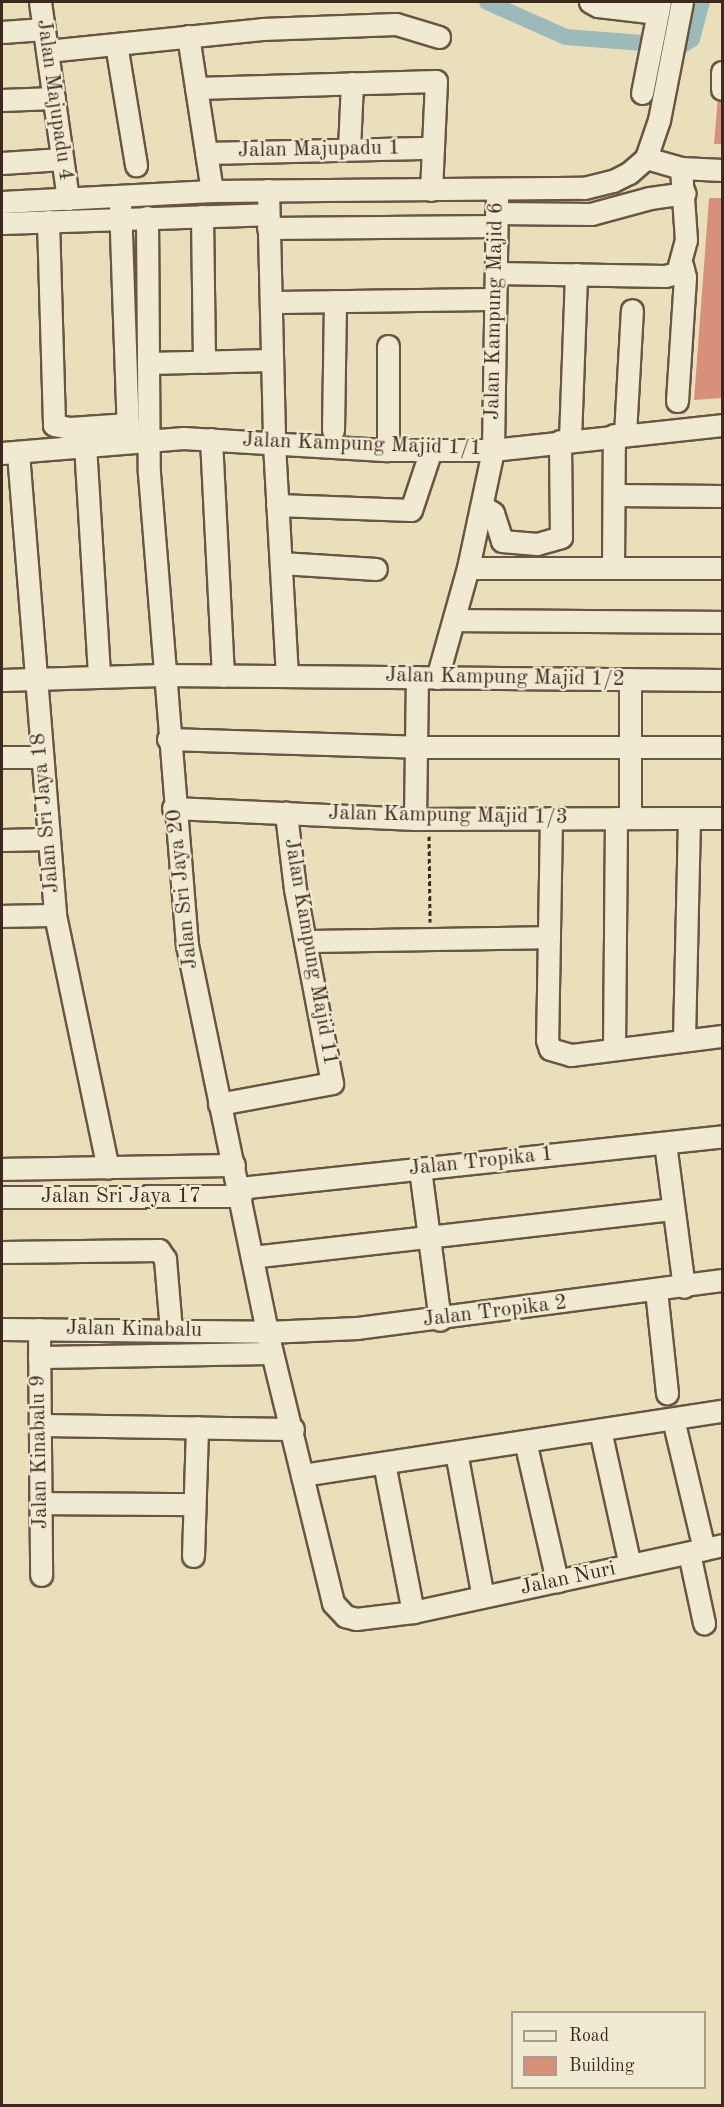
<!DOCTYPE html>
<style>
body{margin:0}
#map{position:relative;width:724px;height:2107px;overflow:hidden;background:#eadfbb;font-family:"Old Standard TT",serif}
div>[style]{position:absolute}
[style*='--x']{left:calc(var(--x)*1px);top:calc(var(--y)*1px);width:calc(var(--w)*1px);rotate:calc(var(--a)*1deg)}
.canal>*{height:16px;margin:-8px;padding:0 8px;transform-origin:8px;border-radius:8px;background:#9dbabb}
.building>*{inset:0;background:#d8907b}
.path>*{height:3px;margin-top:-1.5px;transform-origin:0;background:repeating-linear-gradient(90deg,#3c291b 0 4.5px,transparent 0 7.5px)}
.roads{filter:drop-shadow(2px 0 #685643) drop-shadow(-2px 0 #685643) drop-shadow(0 2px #685643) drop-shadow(0 -2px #685643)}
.minor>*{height:21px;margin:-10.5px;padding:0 10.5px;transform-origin:10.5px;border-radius:10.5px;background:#f1ead3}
span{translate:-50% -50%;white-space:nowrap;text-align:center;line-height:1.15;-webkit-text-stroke:4.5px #f1ead3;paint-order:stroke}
.street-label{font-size:21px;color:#3c291b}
.frame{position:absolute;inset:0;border:3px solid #3c291b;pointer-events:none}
.legend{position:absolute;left:511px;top:2011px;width:195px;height:78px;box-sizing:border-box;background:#f1ead3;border:2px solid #a99d89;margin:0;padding:8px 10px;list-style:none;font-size:18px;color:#3c291b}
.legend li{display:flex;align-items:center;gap:12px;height:30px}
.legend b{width:30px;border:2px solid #a99d89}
</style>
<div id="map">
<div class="canal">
<div style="--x:487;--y:2;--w:86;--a:23.9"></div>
<div style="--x:566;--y:37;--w:115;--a:4.5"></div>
<div style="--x:681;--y:46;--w:13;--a:-32"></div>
<div style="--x:692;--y:39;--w:38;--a:-75"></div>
</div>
<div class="building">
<div style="clip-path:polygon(718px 97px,722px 97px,722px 144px,714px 144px)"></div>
<div style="clip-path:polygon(709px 198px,722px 198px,722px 398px,694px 400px)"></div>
</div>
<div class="path">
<div style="--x:429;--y:836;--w:86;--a:89.3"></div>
</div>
<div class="roads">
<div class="minor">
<div style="--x:40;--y:2;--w:199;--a:81.9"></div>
<div style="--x:590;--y:2;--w:9;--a:27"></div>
<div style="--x:598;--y:6;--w:60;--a:6.7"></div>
<div style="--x:2;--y:32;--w:42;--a:-4.1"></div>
<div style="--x:188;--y:36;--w:157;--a:81.2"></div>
<div style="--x:116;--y:44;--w:123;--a:80.6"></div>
<div style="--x:47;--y:51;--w:216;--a:-5.8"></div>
<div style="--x:262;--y:29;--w:134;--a:-2.1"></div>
<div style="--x:396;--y:24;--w:45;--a:16.8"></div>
<div style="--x:722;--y:72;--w:17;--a:90"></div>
<div style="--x:196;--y:88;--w:240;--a:-1.7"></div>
<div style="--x:436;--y:81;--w:109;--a:92.6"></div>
<div style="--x:642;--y:93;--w:93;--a:-78.8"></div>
<div style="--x:2;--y:100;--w:52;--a:-2.2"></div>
<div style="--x:349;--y:149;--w:66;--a:-87.4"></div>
<div style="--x:206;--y:153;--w:227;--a:-1.3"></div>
<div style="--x:646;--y:158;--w:36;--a:16"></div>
<div style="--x:681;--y:168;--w:41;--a:2.8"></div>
<div style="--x:2;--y:163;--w:60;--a:-3.8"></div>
<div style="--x:268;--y:190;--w:254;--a:88.6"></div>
<div style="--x:274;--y:444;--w:232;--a:86.8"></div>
<div style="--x:2;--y:202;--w:210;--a:-3"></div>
<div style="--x:212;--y:191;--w:372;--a:-0.5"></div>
<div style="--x:584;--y:188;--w:30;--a:-14"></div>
<div style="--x:613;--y:181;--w:18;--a:-27"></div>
<div style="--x:629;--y:173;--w:23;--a:-41"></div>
<div style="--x:646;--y:158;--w:40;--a:-71.1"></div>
<div style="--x:659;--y:120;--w:120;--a:-79"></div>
<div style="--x:120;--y:204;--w:232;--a:88"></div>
<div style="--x:496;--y:213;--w:95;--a:0.6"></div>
<div style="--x:591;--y:214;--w:61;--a:-15.2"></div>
<div style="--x:650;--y:198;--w:35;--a:-8"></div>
<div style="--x:202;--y:216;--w:146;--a:89.2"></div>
<div style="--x:147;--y:217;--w:256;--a:89.6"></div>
<div style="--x:149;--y:473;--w:474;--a:85.4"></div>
<div style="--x:187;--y:945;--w:395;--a:78.3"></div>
<div style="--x:267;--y:1332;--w:279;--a:76.3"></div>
<div style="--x:333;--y:1603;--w:18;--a:47"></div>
<div style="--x:345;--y:1616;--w:11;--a:15"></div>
<div style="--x:356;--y:1619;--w:57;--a:-7"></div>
<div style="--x:413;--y:1612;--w:316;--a:-12.2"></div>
<div style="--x:48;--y:221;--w:204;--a:88.3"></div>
<div style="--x:54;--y:425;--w:16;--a:11"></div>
<div style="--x:70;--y:428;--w:58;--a:-3.9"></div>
<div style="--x:2;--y:223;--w:266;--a:-1.9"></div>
<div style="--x:268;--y:228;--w:228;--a:-0.5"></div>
<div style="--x:496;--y:273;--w:169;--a:1"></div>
<div style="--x:665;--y:276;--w:12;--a:-14"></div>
<div style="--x:677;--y:273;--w:34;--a:-75"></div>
<div style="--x:686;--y:240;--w:72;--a:-94"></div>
<div style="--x:271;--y:302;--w:224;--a:-0.8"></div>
<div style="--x:388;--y:346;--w:104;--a:90"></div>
<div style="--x:148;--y:363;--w:124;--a:-1.4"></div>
<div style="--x:677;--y:401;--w:124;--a:-86.3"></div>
<div style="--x:685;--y:277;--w:12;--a:-104"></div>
<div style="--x:333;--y:430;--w:129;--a:-89.1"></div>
<div style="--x:625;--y:434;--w:124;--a:-86.8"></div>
<div style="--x:211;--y:439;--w:237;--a:87.1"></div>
<div style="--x:570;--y:439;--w:165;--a:-87.9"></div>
<div style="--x:85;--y:445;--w:232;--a:86.5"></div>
<div style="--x:2;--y:453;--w:182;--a:-4.7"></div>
<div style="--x:183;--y:438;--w:205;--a:3.4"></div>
<div style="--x:388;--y:450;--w:105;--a:0"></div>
<div style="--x:493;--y:450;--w:230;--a:-6.2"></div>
<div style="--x:18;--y:453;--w:463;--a:85.4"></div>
<div style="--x:55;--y:915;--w:258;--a:78.2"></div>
<div style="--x:615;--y:495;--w:107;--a:0.5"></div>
<div style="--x:277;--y:505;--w:134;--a:2.1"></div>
<div style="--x:411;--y:510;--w:63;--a:-71.6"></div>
<div style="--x:482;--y:506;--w:13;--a:32"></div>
<div style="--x:493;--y:513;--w:29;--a:72"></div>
<div style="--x:502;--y:541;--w:35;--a:5"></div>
<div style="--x:537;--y:544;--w:25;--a:-16"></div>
<div style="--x:561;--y:537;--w:96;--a:-90.6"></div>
<div style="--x:281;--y:563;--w:95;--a:3.6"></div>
<div style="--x:613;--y:567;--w:132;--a:-89.6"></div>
<div style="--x:468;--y:568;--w:254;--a:0"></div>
<div style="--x:454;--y:620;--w:268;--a:0.4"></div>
<div style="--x:437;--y:678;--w:114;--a:-74.3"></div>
<div style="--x:468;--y:568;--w:121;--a:-78"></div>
<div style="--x:493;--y:450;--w:261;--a:-89.1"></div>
<div style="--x:630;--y:679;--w:139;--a:90"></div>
<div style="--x:2;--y:680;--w:160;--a:-1.8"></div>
<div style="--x:162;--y:675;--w:560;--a:0.51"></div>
<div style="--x:168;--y:739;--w:248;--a:1.8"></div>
<div style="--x:416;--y:747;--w:306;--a:0"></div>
<div style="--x:2;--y:757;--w:39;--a:0"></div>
<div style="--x:173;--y:808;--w:242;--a:2.6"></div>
<div style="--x:415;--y:819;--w:307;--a:-0.2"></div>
<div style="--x:551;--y:818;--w:222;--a:91"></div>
<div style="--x:547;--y:1040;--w:9;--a:72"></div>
<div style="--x:550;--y:1049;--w:22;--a:16"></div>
<div style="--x:571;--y:1055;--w:152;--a:-7.2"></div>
<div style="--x:415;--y:819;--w:142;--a:-89.2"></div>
<div style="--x:2;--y:840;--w:45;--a:-1.3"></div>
<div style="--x:2;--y:916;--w:53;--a:-1.1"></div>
<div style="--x:305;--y:941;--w:244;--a:-0.9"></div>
<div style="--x:684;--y:1039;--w:221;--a:-88.7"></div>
<div style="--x:614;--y:1049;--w:231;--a:-89.5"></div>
<div style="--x:219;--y:1104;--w:115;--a:-10.5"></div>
<div style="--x:332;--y:1083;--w:197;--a:-100.8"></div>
<div style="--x:295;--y:889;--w:77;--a:-96.8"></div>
<div style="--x:665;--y:1143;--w:145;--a:82.5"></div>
<div style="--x:2;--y:1169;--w:232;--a:-1"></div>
<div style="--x:420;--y:1169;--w:152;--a:82.5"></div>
<div style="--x:239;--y:1188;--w:486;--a:-6.1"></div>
<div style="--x:2;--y:1197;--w:239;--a:-0.2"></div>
<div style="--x:2;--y:1252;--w:157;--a:-0.7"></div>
<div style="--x:159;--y:1250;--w:11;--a:56"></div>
<div style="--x:165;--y:1259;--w:71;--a:85.2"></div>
<div style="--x:252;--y:1257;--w:423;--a:-6.5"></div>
<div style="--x:656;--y:1290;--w:104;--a:83.9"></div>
<div style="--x:2;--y:1329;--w:265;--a:0.6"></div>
<div style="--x:267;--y:1332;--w:90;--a:-2.5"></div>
<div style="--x:357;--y:1328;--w:368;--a:-7.5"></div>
<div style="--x:39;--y:1329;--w:246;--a:89.5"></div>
<div style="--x:39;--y:1357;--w:233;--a:-1"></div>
<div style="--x:673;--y:1419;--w:134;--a:76.6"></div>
<div style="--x:40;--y:1425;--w:253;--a:0.9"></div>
<div style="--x:600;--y:1430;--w:138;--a:77.5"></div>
<div style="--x:525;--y:1441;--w:144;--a:77.1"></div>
<div style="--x:456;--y:1452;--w:147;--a:79.5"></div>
<div style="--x:384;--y:1463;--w:152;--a:79"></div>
<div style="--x:302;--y:1475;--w:425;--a:-8.7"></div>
<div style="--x:40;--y:1503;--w:154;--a:0.4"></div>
<div style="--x:689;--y:1553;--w:72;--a:77.9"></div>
<div style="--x:193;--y:1556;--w:129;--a:-88.2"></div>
</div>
</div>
<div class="street-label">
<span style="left:54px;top:100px;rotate:82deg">Jalan Majupadu 4</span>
<span style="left:319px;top:150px;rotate:-1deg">Jalan Majupadu 1</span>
<span style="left:495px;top:311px;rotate:-89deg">Jalan Kampung Majid 6</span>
<span style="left:362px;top:445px;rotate:2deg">Jalan Kampung Majid 1/1</span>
<span style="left:505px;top:678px;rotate:1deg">Jalan Kampung Majid 1/2</span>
<span style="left:46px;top:813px;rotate:-95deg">Jalan Sri Jaya 18</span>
<span style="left:448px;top:816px;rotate:1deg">Jalan Kampung Majid 1/3</span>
<span style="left:183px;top:889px;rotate:-96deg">Jalan Sri Jaya 20</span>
<span style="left:310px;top:952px;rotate:80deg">Jalan Kampung Majid 11</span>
<span style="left:481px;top:1162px;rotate:-6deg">Jalan Tropika 1</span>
<span style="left:121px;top:1197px">Jalan Sri Jaya 17</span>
<span style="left:495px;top:1312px;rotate:-7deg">Jalan Tropika 2</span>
<span style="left:134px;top:1330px;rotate:1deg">Jalan Kinabalu</span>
<span style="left:40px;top:1452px;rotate:-91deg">Jalan Kinabalu 9</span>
<span style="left:568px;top:1579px;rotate:-12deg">Jalan Nuri</span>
</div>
<div class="frame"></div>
<ul class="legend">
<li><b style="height:8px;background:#f1ead3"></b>Road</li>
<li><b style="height:16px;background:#d8907b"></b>Building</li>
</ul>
</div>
